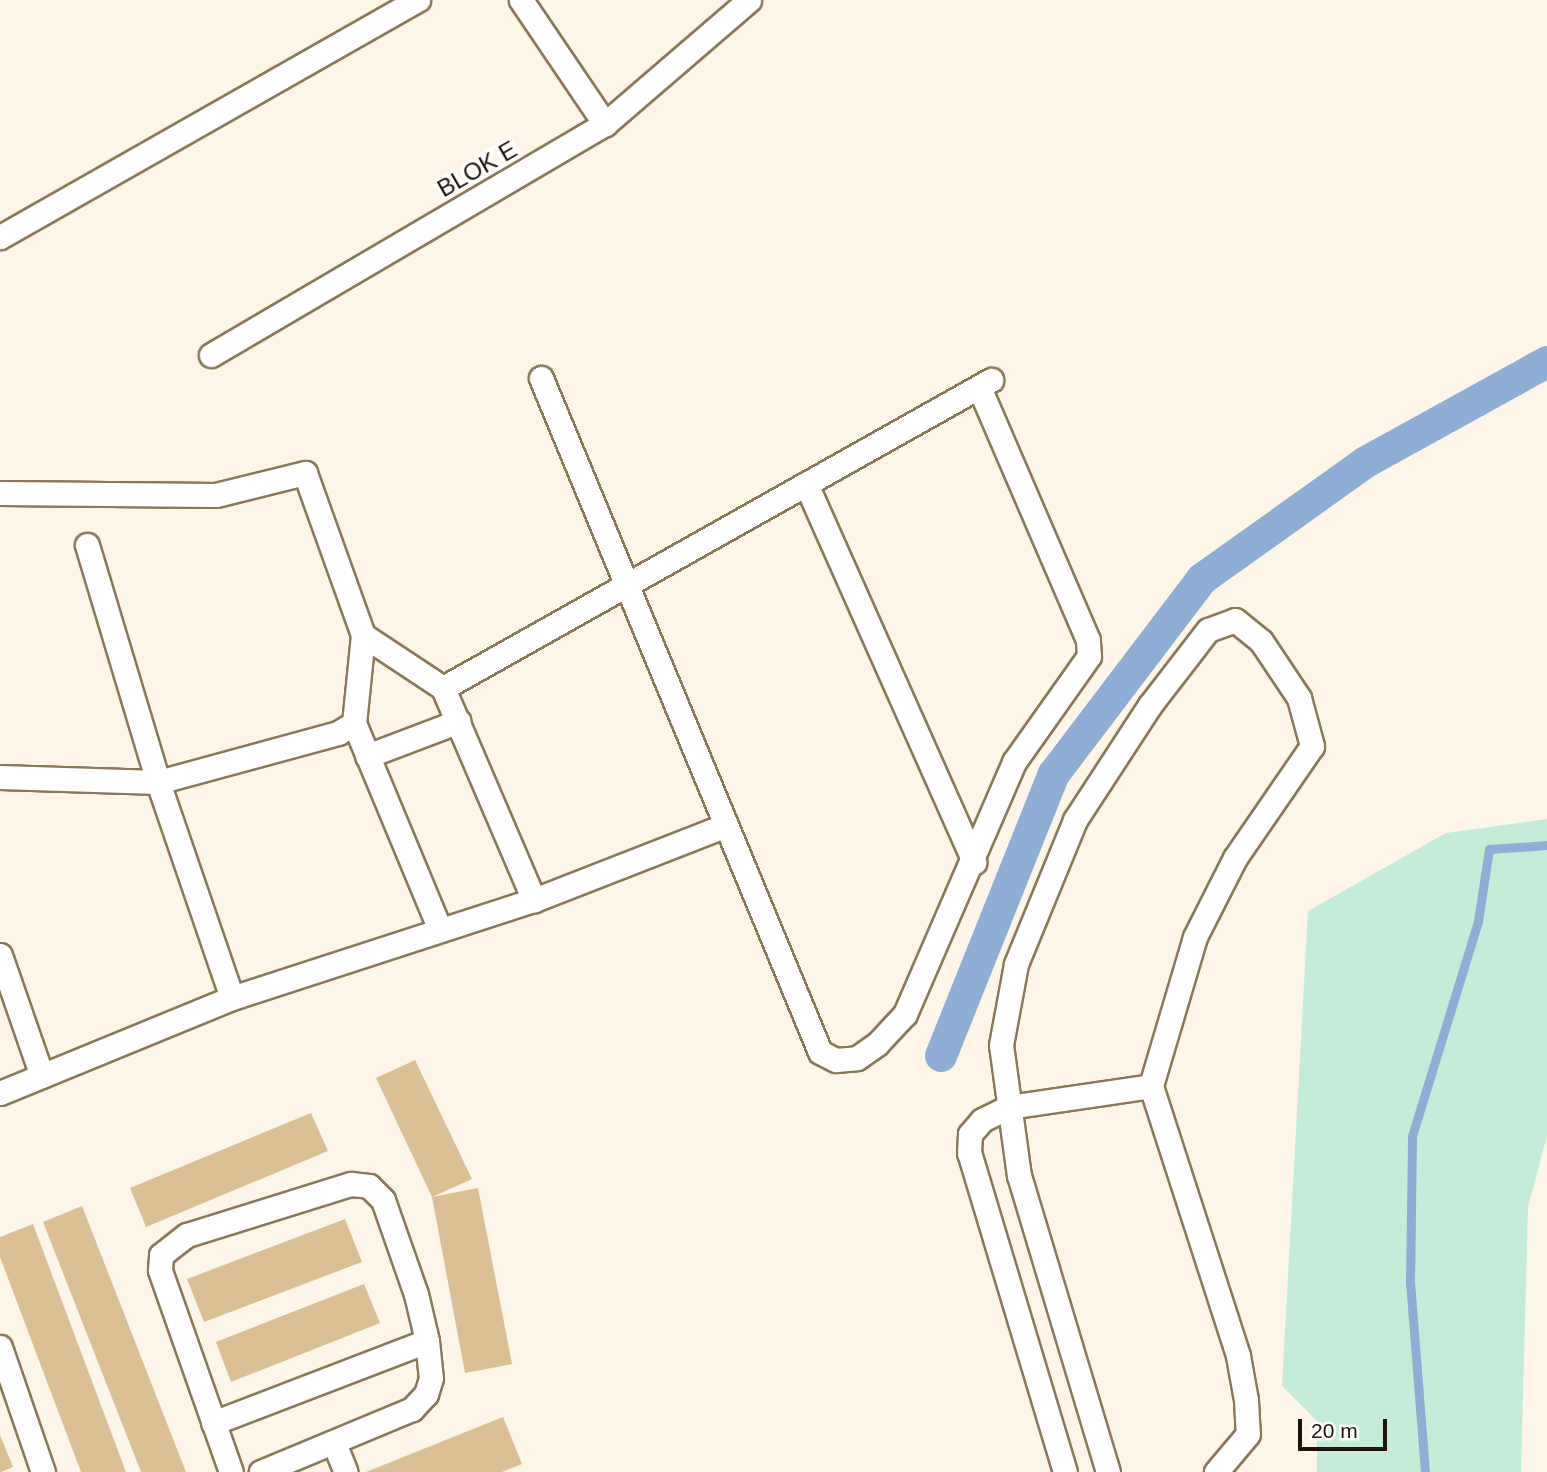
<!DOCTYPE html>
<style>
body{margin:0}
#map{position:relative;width:1547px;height:1472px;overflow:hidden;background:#fdf5e7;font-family:Helvetica,sans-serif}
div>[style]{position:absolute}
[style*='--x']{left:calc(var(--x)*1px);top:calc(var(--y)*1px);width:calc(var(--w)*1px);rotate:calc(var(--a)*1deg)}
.green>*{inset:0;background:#c5ecd8}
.stream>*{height:9px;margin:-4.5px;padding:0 4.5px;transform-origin:4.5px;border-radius:4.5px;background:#8faed5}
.canal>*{height:32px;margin:-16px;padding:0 16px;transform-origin:16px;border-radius:16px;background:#8faed5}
.building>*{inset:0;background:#dac094}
.roads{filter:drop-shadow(2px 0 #8a7859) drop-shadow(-2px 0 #8a7859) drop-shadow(0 2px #8a7859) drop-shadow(0 -2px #8a7859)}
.street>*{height:23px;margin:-11.5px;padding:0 11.5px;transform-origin:11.5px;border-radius:11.5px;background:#fff}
span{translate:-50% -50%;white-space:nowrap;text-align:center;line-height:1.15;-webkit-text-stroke:7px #fff;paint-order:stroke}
.street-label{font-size:24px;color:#1b1407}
.scale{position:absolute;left:1298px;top:1419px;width:89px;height:32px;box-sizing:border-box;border:4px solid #1b1407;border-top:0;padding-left:9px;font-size:21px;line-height:24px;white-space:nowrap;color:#1b1407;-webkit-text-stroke:5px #fff;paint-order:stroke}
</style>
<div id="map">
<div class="green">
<div style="clip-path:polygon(1547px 819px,1547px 1136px,1528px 1207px,1521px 1472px,1317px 1472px,1317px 1421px,1282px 1386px,1308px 911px,1446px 833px)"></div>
</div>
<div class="stream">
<div style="--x:1425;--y:1472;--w:190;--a:-94.5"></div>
<div style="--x:1410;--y:1283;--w:147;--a:-89.2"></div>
<div style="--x:1412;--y:1136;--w:225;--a:-72.9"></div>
<div style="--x:1478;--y:921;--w:73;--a:-81.3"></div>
<div style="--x:1489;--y:849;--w:58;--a:-3.9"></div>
</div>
<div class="canal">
<div style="--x:941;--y:1056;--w:304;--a:-68.2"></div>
<div style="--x:1054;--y:774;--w:245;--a:-52.8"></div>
<div style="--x:1202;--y:579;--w:201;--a:-35.5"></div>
<div style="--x:1366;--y:462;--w:207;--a:-28.9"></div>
</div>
<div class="building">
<div style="clip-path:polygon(415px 1060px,472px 1179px,432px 1197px,376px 1078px)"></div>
<div style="clip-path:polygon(311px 1113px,328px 1151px,146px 1227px,130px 1188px)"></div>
<div style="clip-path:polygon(478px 1188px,512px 1364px,465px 1373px,432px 1197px)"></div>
<div style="clip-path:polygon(82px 1206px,186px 1472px,141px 1472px,43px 1222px)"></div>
<div style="clip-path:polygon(345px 1219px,362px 1262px,204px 1322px,187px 1279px)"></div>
<div style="clip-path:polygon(33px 1224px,126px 1472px,81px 1472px,0 1257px,0 1237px)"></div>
<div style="clip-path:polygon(364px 1284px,380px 1323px,231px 1382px,216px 1342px)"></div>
<div style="clip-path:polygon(503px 1417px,522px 1464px,502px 1472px,366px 1472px)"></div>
<div style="clip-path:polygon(0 1435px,13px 1467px,1px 1472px,0 1472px)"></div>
</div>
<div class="roads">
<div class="street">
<div style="--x:521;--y:0;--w:150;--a:55.9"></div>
<div style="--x:0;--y:237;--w:481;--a:-29.6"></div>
<div style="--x:211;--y:355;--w:457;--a:-30.4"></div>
<div style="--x:605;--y:124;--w:190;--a:-40.7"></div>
<div style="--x:541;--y:378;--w:729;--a:67.51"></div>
<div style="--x:820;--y:1052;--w:18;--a:27"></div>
<div style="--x:836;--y:1060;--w:21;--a:-5"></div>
<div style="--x:857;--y:1058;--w:24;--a:-35"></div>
<div style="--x:877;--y:1044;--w:41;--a:-47"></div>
<div style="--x:905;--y:1014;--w:275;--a:-66.6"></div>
<div style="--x:1014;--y:762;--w:130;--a:-54.7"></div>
<div style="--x:1089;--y:656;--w:16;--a:-94"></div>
<div style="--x:1088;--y:640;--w:275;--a:-113.3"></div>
<div style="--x:806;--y:484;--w:414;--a:66"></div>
<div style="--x:0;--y:493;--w:216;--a:0.5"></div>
<div style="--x:216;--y:495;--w:92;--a:-13.9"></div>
<div style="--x:305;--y:473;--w:172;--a:70.3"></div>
<div style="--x:363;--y:635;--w:88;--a:95.8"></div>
<div style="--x:354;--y:723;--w:224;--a:67.4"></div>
<div style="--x:87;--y:545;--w:247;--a:73.3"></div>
<div style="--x:158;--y:782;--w:228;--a:71.1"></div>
<div style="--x:363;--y:635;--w:96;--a:33.5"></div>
<div style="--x:443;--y:688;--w:231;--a:66.8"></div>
<div style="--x:443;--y:688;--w:629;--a:-29.34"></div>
<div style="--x:367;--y:756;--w:98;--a:-20.8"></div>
<div style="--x:0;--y:777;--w:158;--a:1.8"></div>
<div style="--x:158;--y:782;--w:187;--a:-15.2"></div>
<div style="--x:338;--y:733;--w:19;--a:-32"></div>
<div style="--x:0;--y:955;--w:128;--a:70.9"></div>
<div style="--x:0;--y:1093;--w:251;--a:-22.3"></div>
<div style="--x:232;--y:998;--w:318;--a:-18"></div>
<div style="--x:534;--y:900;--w:206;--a:-21.3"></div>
<div style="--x:0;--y:1347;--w:132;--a:71"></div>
<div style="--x:213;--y:1423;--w:229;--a:-21"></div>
<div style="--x:334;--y:1443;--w:31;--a:68"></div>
<div style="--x:231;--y:1472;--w:214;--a:-109.4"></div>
<div style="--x:160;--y:1270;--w:15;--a:-86"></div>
<div style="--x:161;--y:1255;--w:33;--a:-38"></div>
<div style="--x:187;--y:1235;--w:172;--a:-17.3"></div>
<div style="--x:351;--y:1184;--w:18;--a:6"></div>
<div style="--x:369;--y:1186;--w:20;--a:45"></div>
<div style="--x:383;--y:1200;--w:100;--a:70.7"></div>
<div style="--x:416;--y:1294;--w:48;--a:76.8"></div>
<div style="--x:427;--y:1341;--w:37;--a:84"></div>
<div style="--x:431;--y:1378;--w:17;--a:107"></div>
<div style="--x:426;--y:1394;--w:21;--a:133"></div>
<div style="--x:412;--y:1409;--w:164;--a:157.4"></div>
<div style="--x:1065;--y:1472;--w:333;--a:-106.7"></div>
<div style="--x:969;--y:1153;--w:19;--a:-87"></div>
<div style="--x:970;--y:1134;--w:18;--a:-49"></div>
<div style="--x:982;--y:1120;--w:30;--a:-26"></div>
<div style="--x:1009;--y:1107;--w:144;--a:-8.4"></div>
<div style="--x:1108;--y:1472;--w:309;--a:-106.7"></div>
<div style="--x:1019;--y:1176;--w:132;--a:-97.8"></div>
<div style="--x:1001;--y:1045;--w:82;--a:-79.5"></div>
<div style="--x:1016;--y:964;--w:156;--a:-67.7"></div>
<div style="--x:1075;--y:820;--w:137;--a:-56.9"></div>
<div style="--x:1150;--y:705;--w:95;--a:-52.3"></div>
<div style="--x:1208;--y:630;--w:29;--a:-20"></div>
<div style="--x:1235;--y:620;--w:33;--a:39"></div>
<div style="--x:1261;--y:641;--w:69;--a:56.3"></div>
<div style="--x:1299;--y:698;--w:50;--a:74.8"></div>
<div style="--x:1312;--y:746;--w:136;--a:124.5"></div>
<div style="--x:1235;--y:858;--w:89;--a:116.9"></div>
<div style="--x:1195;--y:937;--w:155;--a:106.5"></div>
<div style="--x:1151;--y:1086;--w:284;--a:72.1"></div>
<div style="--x:1238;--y:1356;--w:45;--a:79.7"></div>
<div style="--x:1246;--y:1400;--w:34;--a:87"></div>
<div style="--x:1248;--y:1434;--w:50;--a:130.1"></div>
</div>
</div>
<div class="street-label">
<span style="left:477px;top:169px;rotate:-30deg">BLOK E</span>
</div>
<div class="scale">20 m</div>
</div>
